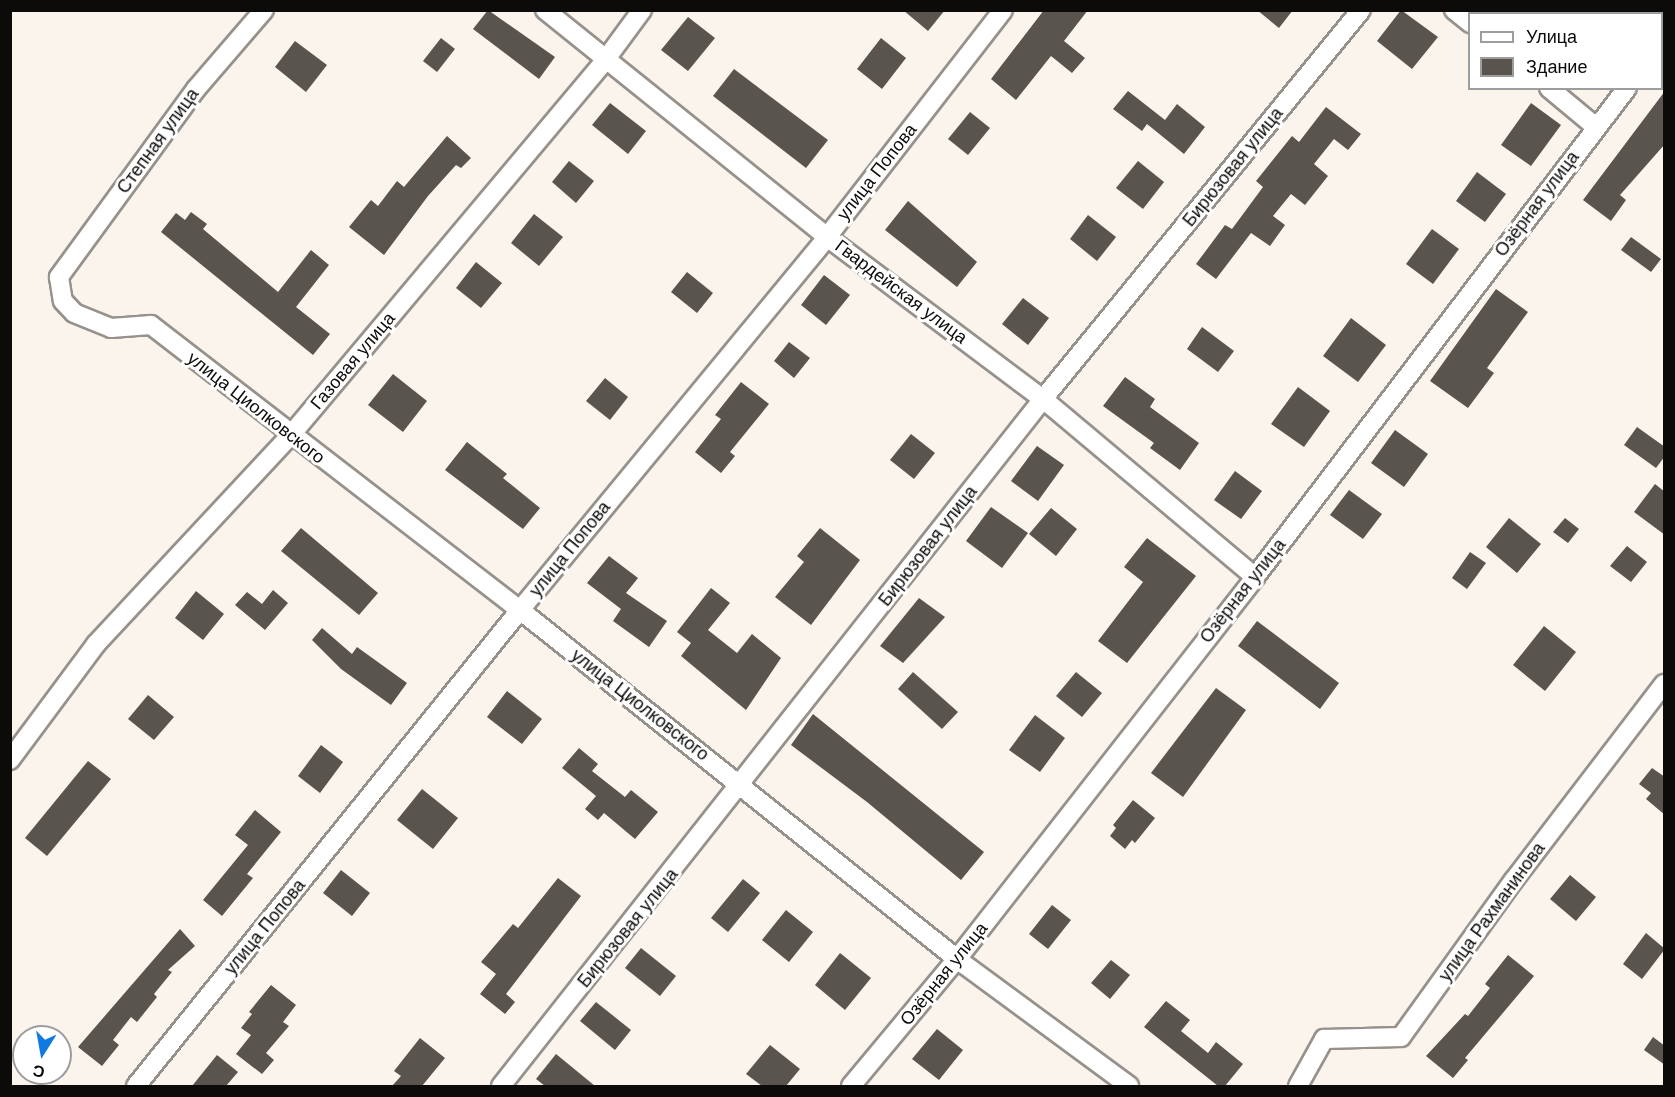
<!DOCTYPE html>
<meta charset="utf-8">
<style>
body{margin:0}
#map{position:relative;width:1675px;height:1097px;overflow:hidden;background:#fbf4ed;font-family:Helvetica,sans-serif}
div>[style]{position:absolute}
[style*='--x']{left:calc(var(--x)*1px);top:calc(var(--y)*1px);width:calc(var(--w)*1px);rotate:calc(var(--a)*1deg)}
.building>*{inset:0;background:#59544e}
.roads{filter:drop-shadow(2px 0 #97918b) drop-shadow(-2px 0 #97918b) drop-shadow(0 2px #97918b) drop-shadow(0 -2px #97918b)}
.minor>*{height:18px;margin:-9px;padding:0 9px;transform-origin:9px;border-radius:9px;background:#fff}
span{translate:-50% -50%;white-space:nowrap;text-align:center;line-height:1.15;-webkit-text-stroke:6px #fff;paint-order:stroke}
.street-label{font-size:18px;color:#0d0b09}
.frame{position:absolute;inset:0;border:12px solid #0d0b09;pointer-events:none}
.legend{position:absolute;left:1468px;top:12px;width:195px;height:78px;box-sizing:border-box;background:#fff;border:2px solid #9e9d9d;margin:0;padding:8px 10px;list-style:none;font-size:18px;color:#0d0b09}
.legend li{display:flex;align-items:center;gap:12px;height:30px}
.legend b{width:30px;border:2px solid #9e9d9d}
.north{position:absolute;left:12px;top:1025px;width:60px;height:60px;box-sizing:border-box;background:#fff;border:2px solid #9e9d9d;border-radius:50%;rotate:191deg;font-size:16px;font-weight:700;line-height:24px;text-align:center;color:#0d0b09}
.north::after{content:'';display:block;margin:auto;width:21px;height:27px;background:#107ae1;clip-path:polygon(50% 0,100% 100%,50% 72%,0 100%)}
</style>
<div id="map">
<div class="building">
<div style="clip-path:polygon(488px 10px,555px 57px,539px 79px,473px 29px)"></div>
<div style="clip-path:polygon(903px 10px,945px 10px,928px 31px)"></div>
<div style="clip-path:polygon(1044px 10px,1088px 10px,1064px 41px,1085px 58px,1072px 73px,1051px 56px,1016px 100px,991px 79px)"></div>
<div style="clip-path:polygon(1257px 10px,1293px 10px,1279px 28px)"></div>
<div style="clip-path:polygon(1401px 10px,1438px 37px,1412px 69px,1377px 41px)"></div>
<div style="clip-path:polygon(688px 17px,715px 38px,688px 71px,661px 50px)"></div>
<div style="clip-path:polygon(441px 38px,455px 49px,437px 72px,423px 61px)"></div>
<div style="clip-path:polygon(881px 38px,906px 58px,882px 89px,857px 69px)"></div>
<div style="clip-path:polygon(295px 41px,327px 65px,306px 92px,275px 67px)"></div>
<div style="clip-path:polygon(734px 69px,828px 140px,806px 168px,713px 96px)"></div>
<div style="clip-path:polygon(1128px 91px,1165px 120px,1177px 104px,1205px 127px,1184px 154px,1147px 124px,1142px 131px,1113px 109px)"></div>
<div style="clip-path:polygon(1665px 91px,1665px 144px,1620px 195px,1626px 200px,1611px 221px,1583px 200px)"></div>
<div style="clip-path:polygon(610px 103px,646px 131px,628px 154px,592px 125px)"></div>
<div style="clip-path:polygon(1531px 103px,1561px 125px,1531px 166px,1501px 145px)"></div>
<div style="clip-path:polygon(1326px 107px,1361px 134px,1348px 150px,1334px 139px,1314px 164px,1328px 176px,1305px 205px,1291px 194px,1273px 216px,1285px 225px,1270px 246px,1251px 233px,1216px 279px,1196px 264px,1225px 225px,1232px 229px,1263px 187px,1256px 181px,1292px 136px,1299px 142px)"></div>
<div style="clip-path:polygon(970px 112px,990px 128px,968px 155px,948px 139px)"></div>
<div style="clip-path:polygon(447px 136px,471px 158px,461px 168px,456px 165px,428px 196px,384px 255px,349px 227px,371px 200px,378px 206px,397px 181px,404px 187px)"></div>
<div style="clip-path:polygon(569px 161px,594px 181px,576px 203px,552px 182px)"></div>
<div style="clip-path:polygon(1138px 161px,1164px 182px,1143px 209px,1116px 188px)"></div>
<div style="clip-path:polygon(1477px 172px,1506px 194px,1485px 222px,1456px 201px)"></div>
<div style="clip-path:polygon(908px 201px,977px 262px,957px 287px,885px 230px)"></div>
<div style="clip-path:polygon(191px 212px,207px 224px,203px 229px,278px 292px,311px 250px,329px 265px,296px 307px,330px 334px,313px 355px,161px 232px,176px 213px,185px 220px)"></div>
<div style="clip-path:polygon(534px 214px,563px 237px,539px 266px,511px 243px)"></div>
<div style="clip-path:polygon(1088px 215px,1116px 237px,1097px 261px,1070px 239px)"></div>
<div style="clip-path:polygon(1432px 229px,1459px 249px,1433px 284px,1406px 264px)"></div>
<div style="clip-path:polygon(1631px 237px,1661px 259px,1651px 272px,1621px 250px)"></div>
<div style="clip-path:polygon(476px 262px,502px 283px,481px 308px,456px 288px)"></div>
<div style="clip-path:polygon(687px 272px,713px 293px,697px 313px,671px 292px)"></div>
<div style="clip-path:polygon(824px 275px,850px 295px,826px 325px,801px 305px)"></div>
<div style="clip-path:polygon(1496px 289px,1528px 312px,1487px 368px,1494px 373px,1468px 408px,1430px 381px)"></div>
<div style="clip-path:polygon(1023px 298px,1049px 318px,1028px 345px,1002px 324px)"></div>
<div style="clip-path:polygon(1351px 318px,1386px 345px,1358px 382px,1323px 356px)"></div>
<div style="clip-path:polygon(1202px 327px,1234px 351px,1218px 372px,1187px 349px)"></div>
<div style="clip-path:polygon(789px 342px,810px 358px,794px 378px,774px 361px)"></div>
<div style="clip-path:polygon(393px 374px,427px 401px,403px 432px,368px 405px)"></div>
<div style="clip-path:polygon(1125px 377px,1155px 399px,1150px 407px,1199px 443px,1180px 470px,1150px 448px,1154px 443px,1103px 406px)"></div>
<div style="clip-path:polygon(605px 378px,628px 397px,610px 420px,586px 401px)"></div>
<div style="clip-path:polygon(741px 382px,769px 404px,730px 452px,735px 456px,721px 473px,695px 452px,721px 419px,715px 415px)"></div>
<div style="clip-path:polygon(1298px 387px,1330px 411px,1304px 447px,1271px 424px)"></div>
<div style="clip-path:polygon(1637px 427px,1665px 447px,1665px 456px,1656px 468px,1624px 445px)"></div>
<div style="clip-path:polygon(1395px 430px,1428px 454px,1404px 487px,1371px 463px)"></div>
<div style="clip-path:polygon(911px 434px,935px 453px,914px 479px,890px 460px)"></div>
<div style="clip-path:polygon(467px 442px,507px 474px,503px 478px,540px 508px,523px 529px,445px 470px)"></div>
<div style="clip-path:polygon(1037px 446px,1064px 465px,1038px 501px,1011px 481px)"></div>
<div style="clip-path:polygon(1235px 471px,1262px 491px,1241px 519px,1214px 500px)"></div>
<div style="clip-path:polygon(1655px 484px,1665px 492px,1665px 535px,1634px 512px)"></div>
<div style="clip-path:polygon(1349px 490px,1382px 514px,1363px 539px,1330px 515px)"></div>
<div style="clip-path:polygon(991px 507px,1028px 533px,1002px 568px,966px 541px)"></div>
<div style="clip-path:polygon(1051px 508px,1077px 529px,1056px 556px,1029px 534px)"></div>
<div style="clip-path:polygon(1509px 518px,1541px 544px,1517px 573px,1486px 547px)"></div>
<div style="clip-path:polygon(1565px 518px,1579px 529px,1568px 543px,1553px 532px)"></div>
<div style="clip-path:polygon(301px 528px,378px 593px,359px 615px,281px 551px)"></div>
<div style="clip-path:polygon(820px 528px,860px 560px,811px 625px,775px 597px,804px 562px,797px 556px)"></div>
<div style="clip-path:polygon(1147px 538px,1196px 576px,1127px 663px,1098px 641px,1143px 582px,1124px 567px)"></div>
<div style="clip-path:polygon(1627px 546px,1647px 562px,1631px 582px,1610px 566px)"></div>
<div style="clip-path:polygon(1470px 552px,1486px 563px,1467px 589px,1452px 578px)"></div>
<div style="clip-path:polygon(609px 556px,638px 578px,626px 593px,667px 621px,649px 647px,613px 621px,621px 609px,587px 583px)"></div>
<div style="clip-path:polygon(711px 588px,730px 603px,708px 630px,737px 653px,752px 634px,781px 658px,746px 710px,681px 656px,691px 643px,677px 632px)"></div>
<div style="clip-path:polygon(273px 590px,288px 603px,265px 630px,235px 605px,247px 592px,262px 604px)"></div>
<div style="clip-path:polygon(196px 591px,224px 614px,203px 640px,175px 618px)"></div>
<div style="clip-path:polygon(919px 598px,945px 617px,903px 663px,880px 646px)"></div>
<div style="clip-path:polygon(1257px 621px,1339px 683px,1320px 709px,1238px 646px)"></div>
<div style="clip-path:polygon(1544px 626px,1576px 652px,1545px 691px,1513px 665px)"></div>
<div style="clip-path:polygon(322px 628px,352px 654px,357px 647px,407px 683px,391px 705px,341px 669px,312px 640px)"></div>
<div style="clip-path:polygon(913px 672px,958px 712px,942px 729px,898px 689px)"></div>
<div style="clip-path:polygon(1076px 672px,1102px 693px,1082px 717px,1056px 696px)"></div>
<div style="clip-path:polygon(1216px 688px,1246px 710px,1183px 797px,1151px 773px)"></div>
<div style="clip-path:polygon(507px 691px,542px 719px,522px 744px,487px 717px)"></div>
<div style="clip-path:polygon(148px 695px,174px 717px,154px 740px,128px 719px)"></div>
<div style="clip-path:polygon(813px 714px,984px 852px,961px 880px,867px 802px,791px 745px)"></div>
<div style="clip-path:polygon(1035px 715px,1065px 738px,1040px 772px,1009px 750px)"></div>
<div style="clip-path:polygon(321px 745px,343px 762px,320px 793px,298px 776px)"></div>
<div style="clip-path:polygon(579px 748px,598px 764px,592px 771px,625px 797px,631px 790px,658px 812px,635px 839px,604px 813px,598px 820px,585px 809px,596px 796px,562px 768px)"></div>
<div style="clip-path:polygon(88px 761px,111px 779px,47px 856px,25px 838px)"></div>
<div style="clip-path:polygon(1652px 768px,1665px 777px,1665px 815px,1646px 799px,1651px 793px,1639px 784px)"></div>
<div style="clip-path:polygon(422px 789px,458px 818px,433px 849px,397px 820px)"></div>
<div style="clip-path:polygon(1133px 800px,1155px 818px,1135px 843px,1132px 840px,1125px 849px,1110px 836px,1116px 828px,1113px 825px)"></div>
<div style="clip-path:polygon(255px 810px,281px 832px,247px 874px,253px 878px,222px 916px,203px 900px,248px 845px,235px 835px)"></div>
<div style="clip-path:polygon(341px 870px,370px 893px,352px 916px,323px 893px)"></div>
<div style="clip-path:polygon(1570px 875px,1596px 897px,1576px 921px,1550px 899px)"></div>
<div style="clip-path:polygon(558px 878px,581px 896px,506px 994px,515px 1002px,505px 1014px,480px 994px,496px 974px,481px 962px,513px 924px,518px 928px)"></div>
<div style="clip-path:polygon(743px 879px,760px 893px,728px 932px,711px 918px)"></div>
<div style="clip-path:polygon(1052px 905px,1071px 920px,1048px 949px,1029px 934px)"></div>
<div style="clip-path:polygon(786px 910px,813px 932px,789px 962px,762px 940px)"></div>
<div style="clip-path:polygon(180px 929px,195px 946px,168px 970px,172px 972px,154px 994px,157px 997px,137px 1022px,131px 1017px,113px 1040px,119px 1045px,102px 1066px,78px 1047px)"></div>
<div style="clip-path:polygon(1646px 933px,1665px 949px,1642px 979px,1623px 964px)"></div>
<div style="clip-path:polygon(641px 948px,676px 976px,660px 996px,625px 968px)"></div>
<div style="clip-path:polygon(840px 953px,871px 978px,845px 1010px,815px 985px)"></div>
<div style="clip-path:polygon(1508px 955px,1534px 976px,1465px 1058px,1468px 1060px,1453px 1078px,1426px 1056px,1465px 1014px,1468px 1016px,1490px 988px,1485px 984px)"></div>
<div style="clip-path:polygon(1111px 960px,1130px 975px,1110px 999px,1091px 983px)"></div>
<div style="clip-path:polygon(271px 985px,296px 1005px,283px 1022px,289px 1026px,266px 1053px,274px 1060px,262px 1074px,236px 1054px,251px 1035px,241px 1028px,252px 1014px,249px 1012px)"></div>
<div style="clip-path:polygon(1166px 1001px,1190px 1020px,1181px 1031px,1208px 1053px,1216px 1042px,1243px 1064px,1225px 1086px,1218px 1086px,1144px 1027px)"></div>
<div style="clip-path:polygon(596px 1002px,631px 1030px,615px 1050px,580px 1021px)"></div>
<div style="clip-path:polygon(937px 1029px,963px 1050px,939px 1080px,912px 1059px)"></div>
<div style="clip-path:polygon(1653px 1037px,1665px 1046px,1665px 1065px,1644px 1050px)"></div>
<div style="clip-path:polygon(420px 1038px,445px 1058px,422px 1086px,392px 1086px,401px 1076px,394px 1071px)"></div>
<div style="clip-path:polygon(770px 1045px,800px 1069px,786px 1086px,762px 1086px,746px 1074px)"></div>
<div style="clip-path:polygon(556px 1054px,595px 1086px,545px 1086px,536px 1079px)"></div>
<div style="clip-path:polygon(217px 1055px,238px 1072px,226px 1086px,192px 1086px)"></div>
</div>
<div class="roads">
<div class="minor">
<div style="--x:264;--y:10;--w:104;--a:130.7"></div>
<div style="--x:196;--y:89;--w:233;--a:126.1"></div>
<div style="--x:59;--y:277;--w:24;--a:81"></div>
<div style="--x:63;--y:301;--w:16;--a:47"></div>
<div style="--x:74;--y:313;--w:40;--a:22"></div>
<div style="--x:111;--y:328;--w:40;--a:-4.3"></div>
<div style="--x:151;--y:325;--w:466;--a:37.7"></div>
<div style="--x:520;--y:610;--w:559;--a:38.61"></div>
<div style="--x:957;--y:959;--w:214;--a:36.4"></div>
<div style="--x:545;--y:10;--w:362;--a:38.8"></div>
<div style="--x:827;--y:237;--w:270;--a:36.9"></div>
<div style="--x:1043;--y:399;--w:277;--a:40"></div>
<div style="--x:1454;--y:10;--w:21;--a:39"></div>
<div style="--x:1662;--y:46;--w:4;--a:-63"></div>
<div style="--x:1549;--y:88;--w:61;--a:39.7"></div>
<div style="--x:10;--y:760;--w:144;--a:-53.4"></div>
<div style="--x:96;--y:644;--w:284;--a:-47"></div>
<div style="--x:290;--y:436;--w:492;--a:-50"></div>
<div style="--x:606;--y:59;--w:61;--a:-53.7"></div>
<div style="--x:136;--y:1086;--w:612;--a:-51.11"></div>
<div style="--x:520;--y:610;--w:483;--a:-50.5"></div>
<div style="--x:827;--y:237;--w:287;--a:-52.2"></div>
<div style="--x:501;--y:1086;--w:875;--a:-51.73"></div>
<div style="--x:1043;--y:399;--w:502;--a:-50.73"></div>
<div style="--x:851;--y:1086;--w:165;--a:-50.2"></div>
<div style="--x:957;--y:959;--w:484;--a:-52"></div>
<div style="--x:1255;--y:577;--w:614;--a:-52.74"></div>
<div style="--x:1298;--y:1086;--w:54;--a:-61"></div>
<div style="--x:1324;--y:1039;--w:77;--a:-1.5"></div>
<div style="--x:1401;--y:1037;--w:193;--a:-54.3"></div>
<div style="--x:1514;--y:880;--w:247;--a:-52.6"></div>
</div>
</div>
<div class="street-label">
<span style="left:158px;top:141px;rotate:-54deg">Степная улица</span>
<span style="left:1233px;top:167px;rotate:-51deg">Бирюзовая улица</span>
<span style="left:877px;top:172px;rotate:-52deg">улица Попова</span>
<span style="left:1537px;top:204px;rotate:-53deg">Озёрная улица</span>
<span style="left:901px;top:292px;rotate:37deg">Гвардейская улица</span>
<span style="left:353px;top:361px;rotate:-50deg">Газовая улица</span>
<span style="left:256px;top:408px;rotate:38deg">улица Циолковского</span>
<span style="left:928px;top:546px;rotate:-52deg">Бирюзовая улица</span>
<span style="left:570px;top:549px;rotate:-51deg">улица Попова</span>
<span style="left:1243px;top:591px;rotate:-52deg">Озёрная улица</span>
<span style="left:640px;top:705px;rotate:38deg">улица Циолковского</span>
<span style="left:1492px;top:912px;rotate:-54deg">улица Рахманинова</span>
<span style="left:265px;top:927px;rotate:-51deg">улица Попова</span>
<span style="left:628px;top:928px;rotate:-51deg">Бирюзовая улица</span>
<span style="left:944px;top:974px;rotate:-51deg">Озёрная улица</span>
</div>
<div class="frame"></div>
<ul class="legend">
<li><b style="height:8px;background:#fff"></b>Улица</li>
<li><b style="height:16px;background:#59544e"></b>Здание</li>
</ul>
<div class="north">С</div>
</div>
